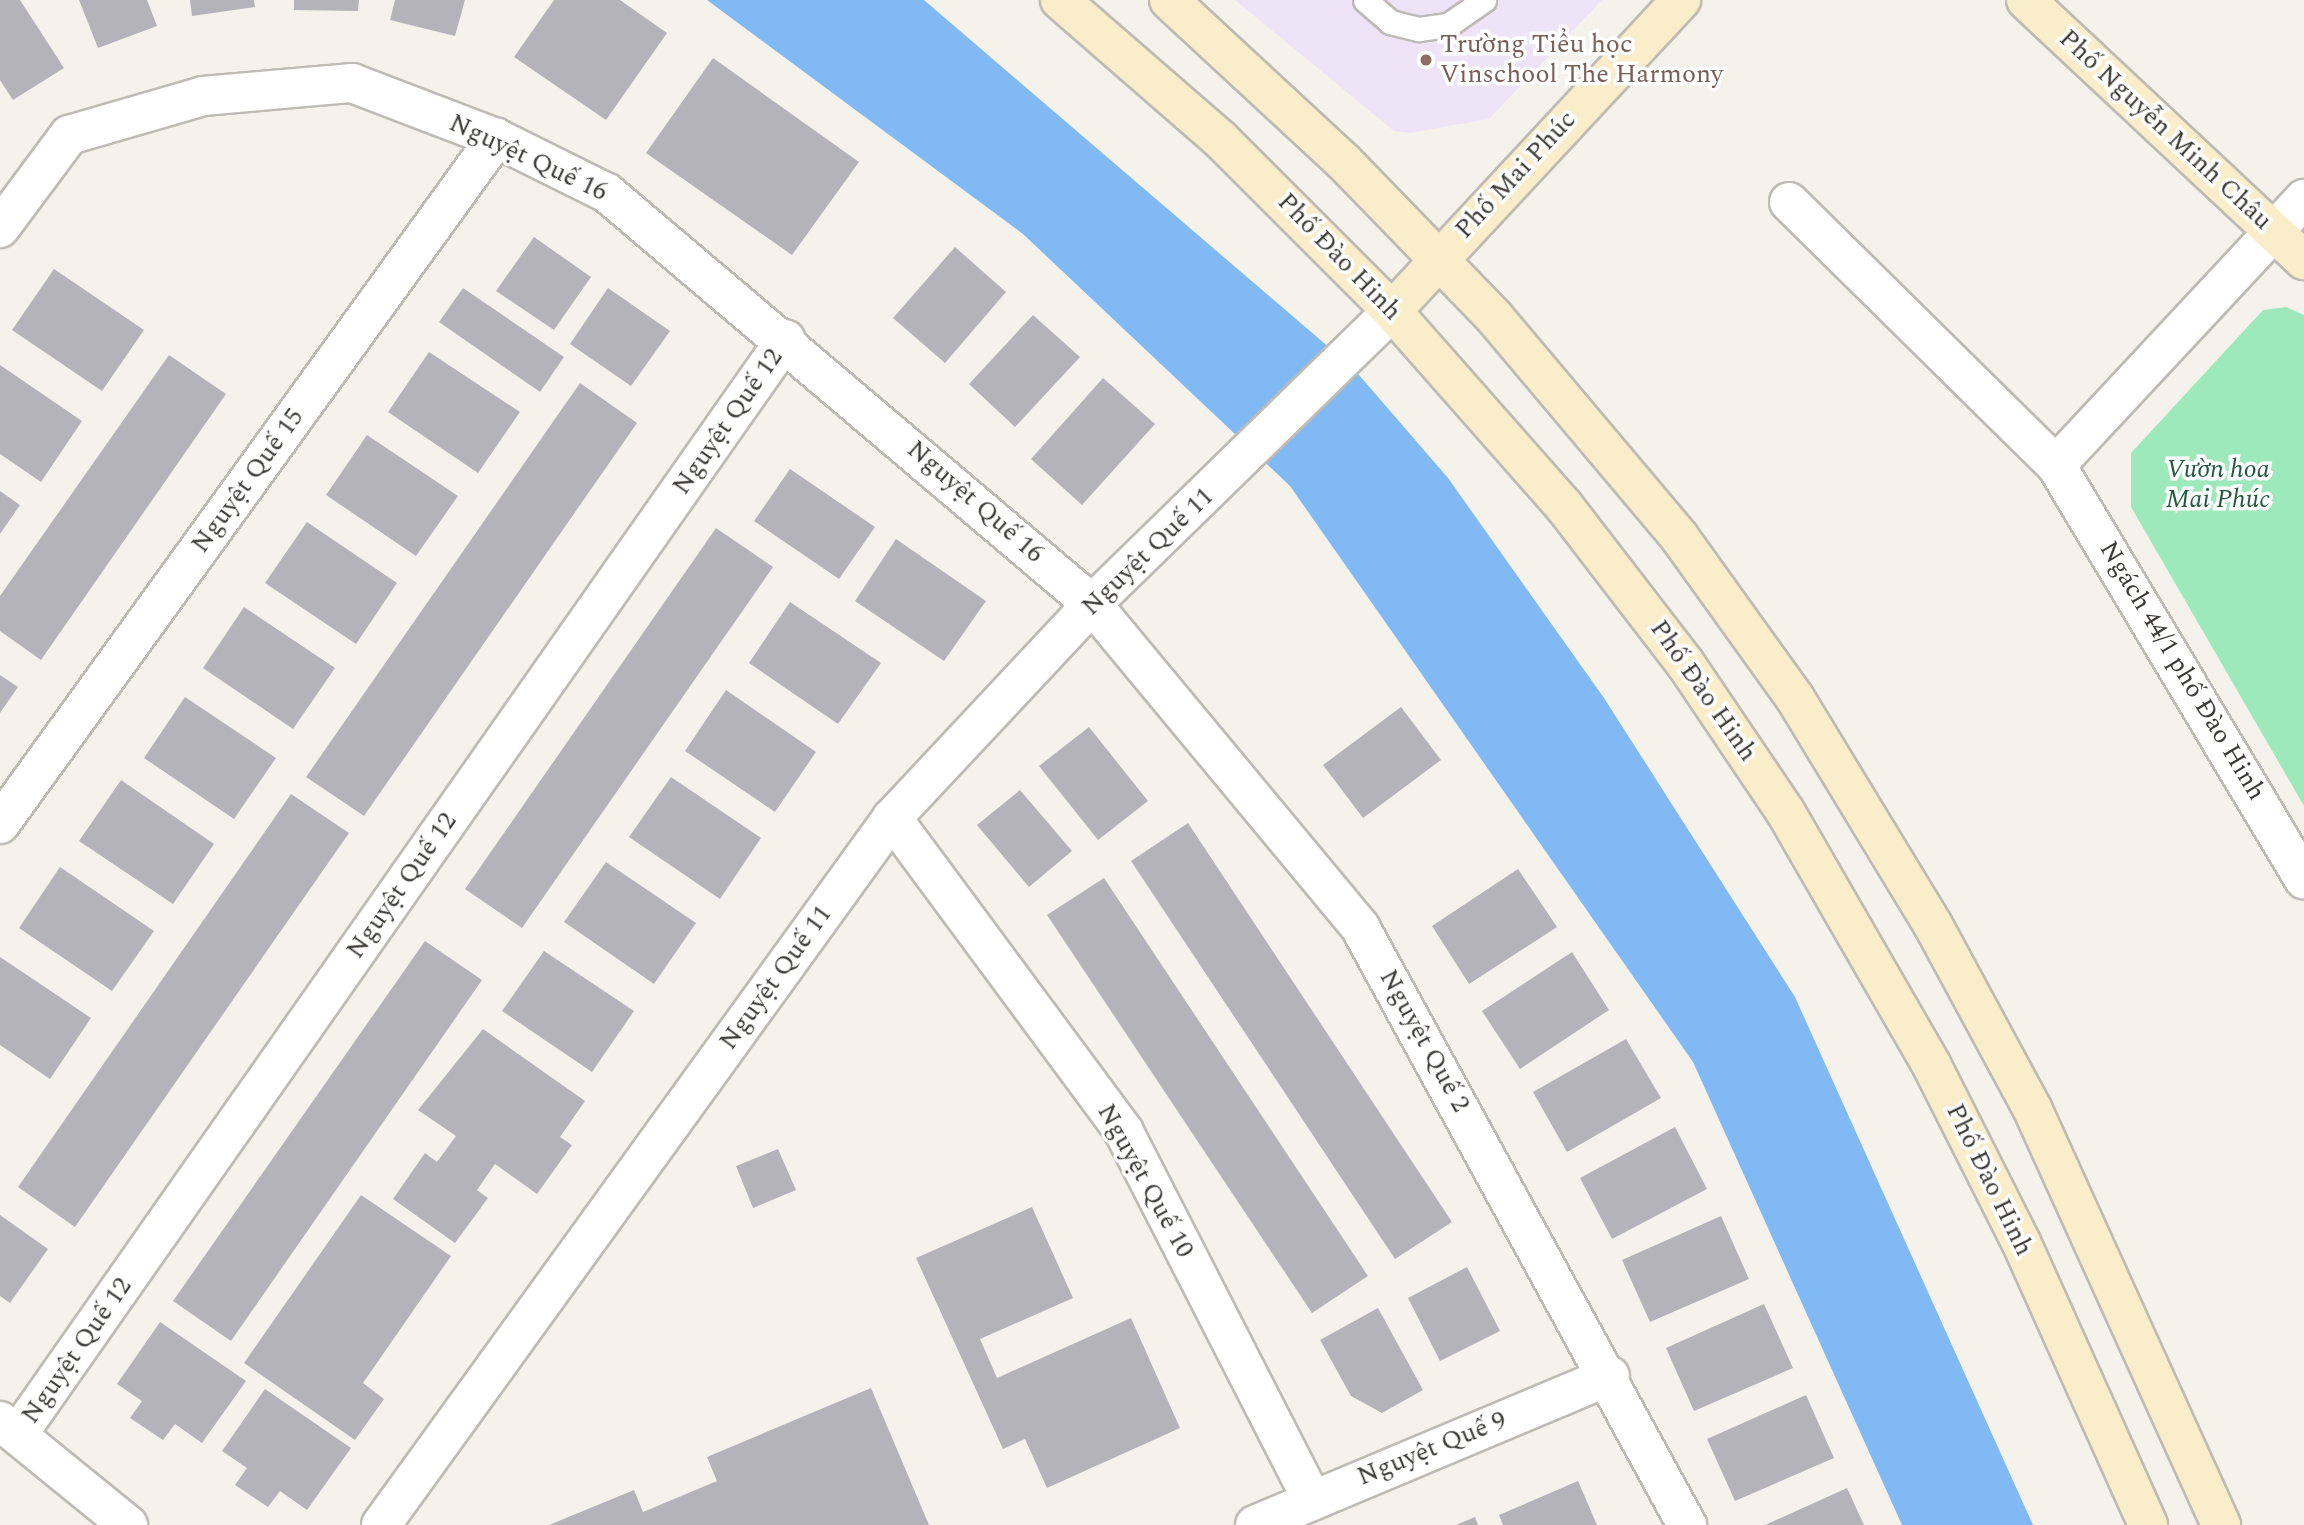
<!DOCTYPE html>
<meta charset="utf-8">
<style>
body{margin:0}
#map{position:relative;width:2304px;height:1525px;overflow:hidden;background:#f5f2ec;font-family:Spectral,serif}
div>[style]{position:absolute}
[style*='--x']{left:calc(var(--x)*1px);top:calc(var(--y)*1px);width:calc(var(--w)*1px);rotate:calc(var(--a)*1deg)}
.education>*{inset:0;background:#efe3f8}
.green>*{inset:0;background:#9ee9bb}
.water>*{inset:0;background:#81b9f4}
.building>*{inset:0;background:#b4b3ba}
.roads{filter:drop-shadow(2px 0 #bebbb5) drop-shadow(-2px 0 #bebbb5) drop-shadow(0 2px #bebbb5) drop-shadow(0 -2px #bebbb5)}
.lane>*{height:23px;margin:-11.5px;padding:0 11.5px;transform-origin:11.5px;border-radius:11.5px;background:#fff}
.street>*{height:38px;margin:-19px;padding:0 19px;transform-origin:19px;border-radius:19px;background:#fff}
.secondary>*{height:38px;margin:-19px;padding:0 19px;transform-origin:19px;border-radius:19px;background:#faedca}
.dots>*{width:19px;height:19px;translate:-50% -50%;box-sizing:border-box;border:4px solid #fff;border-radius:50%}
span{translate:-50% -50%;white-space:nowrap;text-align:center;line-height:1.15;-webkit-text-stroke:7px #fff;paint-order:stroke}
.education-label{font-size:26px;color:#785e54}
.left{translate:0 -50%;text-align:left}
.street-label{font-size:26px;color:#3b3a37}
.park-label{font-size:26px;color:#215b3c;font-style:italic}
</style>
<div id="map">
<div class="education">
<div style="clip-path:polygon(1235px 0,1602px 0,1489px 119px,1410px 133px,1394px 131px)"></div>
</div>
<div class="green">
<div style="clip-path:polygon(2286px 307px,2304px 315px,2304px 806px,2131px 507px,2131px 453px,2263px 310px)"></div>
</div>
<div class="water">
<div style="clip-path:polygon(707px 0,924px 0,1353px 368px,1448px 478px,1604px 698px,1795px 997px,2033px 1525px,1902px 1525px,1693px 1062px,1290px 486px,1023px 234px)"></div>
</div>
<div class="building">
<div style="clip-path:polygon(0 0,20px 0,64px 68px,13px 100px,0 80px)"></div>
<div style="clip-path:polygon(79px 0,147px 0,157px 26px,98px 48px)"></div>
<div style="clip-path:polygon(190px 0,254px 0,255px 7px,192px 16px)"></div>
<div style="clip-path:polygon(294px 0,359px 0,358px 11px,294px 10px)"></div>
<div style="clip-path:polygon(395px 0,465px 0,455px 36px,390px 20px)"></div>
<div style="clip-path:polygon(554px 0,620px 0,667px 33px,606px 120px,514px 57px)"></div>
<div style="clip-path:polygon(713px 58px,859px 162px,792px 255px,646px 153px)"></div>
<div style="clip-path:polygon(534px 237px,591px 277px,554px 330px,496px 291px)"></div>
<div style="clip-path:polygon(955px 247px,1006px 292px,945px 363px,893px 318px)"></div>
<div style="clip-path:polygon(54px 269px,144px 330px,102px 391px,12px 330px)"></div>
<div style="clip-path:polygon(463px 288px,564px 357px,540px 392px,439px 322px)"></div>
<div style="clip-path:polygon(608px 288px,670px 331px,631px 386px,570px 344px)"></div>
<div style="clip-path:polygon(1033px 315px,1080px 357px,1015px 427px,969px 384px)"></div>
<div style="clip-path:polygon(429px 352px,520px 412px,478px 473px,388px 412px)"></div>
<div style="clip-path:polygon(169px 355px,226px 394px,41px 660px,0 631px,0 596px)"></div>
<div style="clip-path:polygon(0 365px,82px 421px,41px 482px,0 454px)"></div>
<div style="clip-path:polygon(1103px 378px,1155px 424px,1082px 505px,1031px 459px)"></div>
<div style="clip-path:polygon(580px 383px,637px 423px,364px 816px,306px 777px)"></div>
<div style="clip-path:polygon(367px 435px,458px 496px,416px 556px,326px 495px)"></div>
<div style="clip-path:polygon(790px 469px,875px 527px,839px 579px,754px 521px)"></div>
<div style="clip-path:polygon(0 491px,20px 505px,0 534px)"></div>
<div style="clip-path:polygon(307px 522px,397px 583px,356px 644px,265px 583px)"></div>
<div style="clip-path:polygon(716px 528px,773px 567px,522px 928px,465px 889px)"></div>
<div style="clip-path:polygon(896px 539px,986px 601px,944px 661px,855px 601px)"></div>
<div style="clip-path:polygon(790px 602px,881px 663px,838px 724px,749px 663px)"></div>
<div style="clip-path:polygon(244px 607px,335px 668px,293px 729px,203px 668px)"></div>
<div style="clip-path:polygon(0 675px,18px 687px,0 713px)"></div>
<div style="clip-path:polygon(726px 690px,816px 752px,775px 812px,685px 751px)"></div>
<div style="clip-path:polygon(185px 697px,276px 758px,234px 819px,144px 758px)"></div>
<div style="clip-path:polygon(1401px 707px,1441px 760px,1363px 818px,1323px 765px)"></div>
<div style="clip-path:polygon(1089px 727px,1148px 801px,1098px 840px,1039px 766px)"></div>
<div style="clip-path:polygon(671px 777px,761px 838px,720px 899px,629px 837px)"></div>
<div style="clip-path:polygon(121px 780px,214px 844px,173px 904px,79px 841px)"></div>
<div style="clip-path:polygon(1020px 790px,1072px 851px,1029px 887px,977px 825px)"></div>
<div style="clip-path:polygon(291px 794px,349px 833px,75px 1227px,18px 1187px)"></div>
<div style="clip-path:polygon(1188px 823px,1452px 1222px,1395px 1259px,1131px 861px)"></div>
<div style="clip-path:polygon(606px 862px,696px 923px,654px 984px,564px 922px)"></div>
<div style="clip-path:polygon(60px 867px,154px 931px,112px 991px,19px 928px)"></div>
<div style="clip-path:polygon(1518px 869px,1557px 927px,1469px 984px,1432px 926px)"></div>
<div style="clip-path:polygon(1104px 878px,1368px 1276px,1312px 1313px,1047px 915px)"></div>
<div style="clip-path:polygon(425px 941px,482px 980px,231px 1341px,173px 1301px)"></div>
<div style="clip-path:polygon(544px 951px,634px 1011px,592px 1072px,502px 1011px)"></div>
<div style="clip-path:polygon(1572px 952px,1609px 1010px,1520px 1069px,1482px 1011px)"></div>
<div style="clip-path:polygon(0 957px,91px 1018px,50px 1079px,0 1045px)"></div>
<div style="clip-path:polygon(483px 1029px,585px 1101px,560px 1137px,572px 1145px,537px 1194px,495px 1164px,477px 1190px,488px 1198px,455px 1243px,393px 1199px,425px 1153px,437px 1162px,456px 1136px,418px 1110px)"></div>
<div style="clip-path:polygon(1626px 1039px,1661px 1098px,1567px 1152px,1533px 1092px)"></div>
<div style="clip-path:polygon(1675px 1127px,1707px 1189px,1612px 1239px,1580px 1178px)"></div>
<div style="clip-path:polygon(778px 1149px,796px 1190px,753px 1208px,736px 1166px)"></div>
<div style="clip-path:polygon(361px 1195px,451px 1256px,363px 1383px,384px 1399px,355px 1440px,244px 1363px)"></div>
<div style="clip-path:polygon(1032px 1207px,1073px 1298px,980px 1339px,997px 1378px,1131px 1318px,1180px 1428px,1047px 1488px,1025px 1439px,1003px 1449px,916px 1258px)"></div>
<div style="clip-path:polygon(0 1215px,48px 1249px,10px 1303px,0 1296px)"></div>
<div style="clip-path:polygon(1721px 1216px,1749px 1279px,1650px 1322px,1622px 1260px)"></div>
<div style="clip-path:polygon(1467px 1267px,1500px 1331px,1440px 1361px,1408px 1298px)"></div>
<div style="clip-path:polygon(1764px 1304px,1793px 1368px,1694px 1411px,1666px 1348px)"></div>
<div style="clip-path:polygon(1378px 1308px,1423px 1390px,1382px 1413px,1351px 1396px,1320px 1340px)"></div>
<div style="clip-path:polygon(160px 1322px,246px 1381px,202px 1443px,175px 1424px,163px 1440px,130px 1418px,142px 1401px,117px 1384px)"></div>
<div style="clip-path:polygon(871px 1388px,929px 1525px,549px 1525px,634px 1490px,643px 1512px,717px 1481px,707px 1457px)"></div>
<div style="clip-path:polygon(265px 1389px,351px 1448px,307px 1510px,280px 1491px,268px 1507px,235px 1485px,247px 1468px,222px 1451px)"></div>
<div style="clip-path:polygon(1806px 1395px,1834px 1458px,1735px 1501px,1707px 1439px)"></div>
<div style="clip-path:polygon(1578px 1481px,1597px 1525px,1503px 1525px,1499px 1515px)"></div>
<div style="clip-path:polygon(1847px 1488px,1864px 1525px,1765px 1525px)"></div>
<div style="clip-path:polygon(1475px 1517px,1478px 1525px,1456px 1525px)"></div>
</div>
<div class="roads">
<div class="lane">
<div style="--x:1365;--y:0;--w:33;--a:41"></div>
<div style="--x:1390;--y:22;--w:30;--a:14"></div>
<div style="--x:1419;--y:29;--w:29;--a:-8"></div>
<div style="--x:1448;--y:25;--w:44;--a:-34.8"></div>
</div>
<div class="street">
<div style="--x:1789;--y:202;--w:375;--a:44.6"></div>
<div style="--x:2056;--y:465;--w:364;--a:-47"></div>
<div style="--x:0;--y:228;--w:116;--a:-53.4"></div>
<div style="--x:69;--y:135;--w:140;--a:-16.2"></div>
<div style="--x:203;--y:96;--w:150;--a:-5"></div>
<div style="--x:352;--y:83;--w:154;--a:20.9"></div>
<div style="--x:496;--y:138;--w:124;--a:26.4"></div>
<div style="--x:607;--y:193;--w:636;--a:40.28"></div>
<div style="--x:1092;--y:604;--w:420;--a:50.3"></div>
<div style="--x:1360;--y:927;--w:682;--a:61.33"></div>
<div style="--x:2056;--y:465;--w:483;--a:59.1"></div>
<div style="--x:892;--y:818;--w:390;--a:53.5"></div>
<div style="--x:1124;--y:1132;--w:411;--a:62.9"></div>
<div style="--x:0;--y:824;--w:847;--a:-54.13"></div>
<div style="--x:0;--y:1421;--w:165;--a:39.1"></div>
<div style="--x:18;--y:1434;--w:1337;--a:-54.96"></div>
<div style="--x:381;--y:1525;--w:872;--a:-54.14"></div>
<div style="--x:892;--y:818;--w:293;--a:-46.9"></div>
<div style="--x:1092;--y:604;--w:419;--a:-44.3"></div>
<div style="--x:1255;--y:1525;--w:385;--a:-22.8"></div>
</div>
<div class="secondary">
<div style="--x:1060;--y:0;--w:211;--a:41"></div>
<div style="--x:1219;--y:138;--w:245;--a:45"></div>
<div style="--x:1392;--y:311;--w:260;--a:48.6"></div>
<div style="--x:1564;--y:506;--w:198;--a:52.4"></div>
<div style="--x:1685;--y:663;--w:179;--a:56"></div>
<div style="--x:1785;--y:811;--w:292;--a:60"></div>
<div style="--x:1931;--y:1064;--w:199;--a:63.2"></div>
<div style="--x:2021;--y:1242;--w:310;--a:65.8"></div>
<div style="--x:1169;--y:0;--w:238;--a:42.8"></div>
<div style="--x:1344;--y:162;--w:217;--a:45.9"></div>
<div style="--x:1495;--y:318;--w:287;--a:49.9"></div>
<div style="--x:1680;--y:538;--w:197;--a:54.3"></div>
<div style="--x:1795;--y:698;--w:266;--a:58.7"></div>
<div style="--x:1933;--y:925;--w:208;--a:61.6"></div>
<div style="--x:2032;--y:1108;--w:458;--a:65.6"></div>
<div style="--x:2026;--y:0;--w:381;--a:43.1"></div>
<div style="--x:1392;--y:311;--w:425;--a:-47.1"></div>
</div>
</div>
<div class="dots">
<div style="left:1426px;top:60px;background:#8d6e63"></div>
</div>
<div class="education-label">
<span class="left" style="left:1440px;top:60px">Trường Tiểu học<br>Vinschool The Harmony</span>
</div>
<div class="street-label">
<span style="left:2165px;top:130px;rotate:43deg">Phố Nguyễn Minh Châu</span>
<span style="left:528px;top:158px;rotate:25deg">Nguyệt Quế 16</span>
<span style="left:1516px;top:175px;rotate:-47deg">Phố Mai Phúc</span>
<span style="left:1339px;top:257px;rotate:46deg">Phố Đào Hinh</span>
<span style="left:728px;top:422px;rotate:-55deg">Nguyệt Quế 12</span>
<span style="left:248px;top:481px;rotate:-54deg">Nguyệt Quế 15</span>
<span style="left:975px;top:502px;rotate:41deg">Nguyệt Quế 16</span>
<span style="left:1148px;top:552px;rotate:-44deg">Nguyệt Quế 11</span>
<span style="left:2182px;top:671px;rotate:59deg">Ngách 44/1 phố Đào Hinh</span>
<span style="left:1703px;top:691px;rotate:55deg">Phố Đào Hinh</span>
<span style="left:402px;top:886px;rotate:-55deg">Nguyệt Quế 12</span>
<span style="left:776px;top:978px;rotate:-54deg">Nguyệt Quế 11</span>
<span style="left:1424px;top:1041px;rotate:61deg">Nguyệt Quế 2</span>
<span style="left:1989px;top:1180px;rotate:64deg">Phố Đào Hinh</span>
<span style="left:1145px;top:1181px;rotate:61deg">Nguyệt Quế 10</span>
<span style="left:77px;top:1351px;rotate:-55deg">Nguyệt Quế 12</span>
<span style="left:1432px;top:1449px;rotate:-22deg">Nguyệt Quế 9</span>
</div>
<div class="park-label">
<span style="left:2218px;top:485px">Vườn hoa<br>Mai Phúc</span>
</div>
</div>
